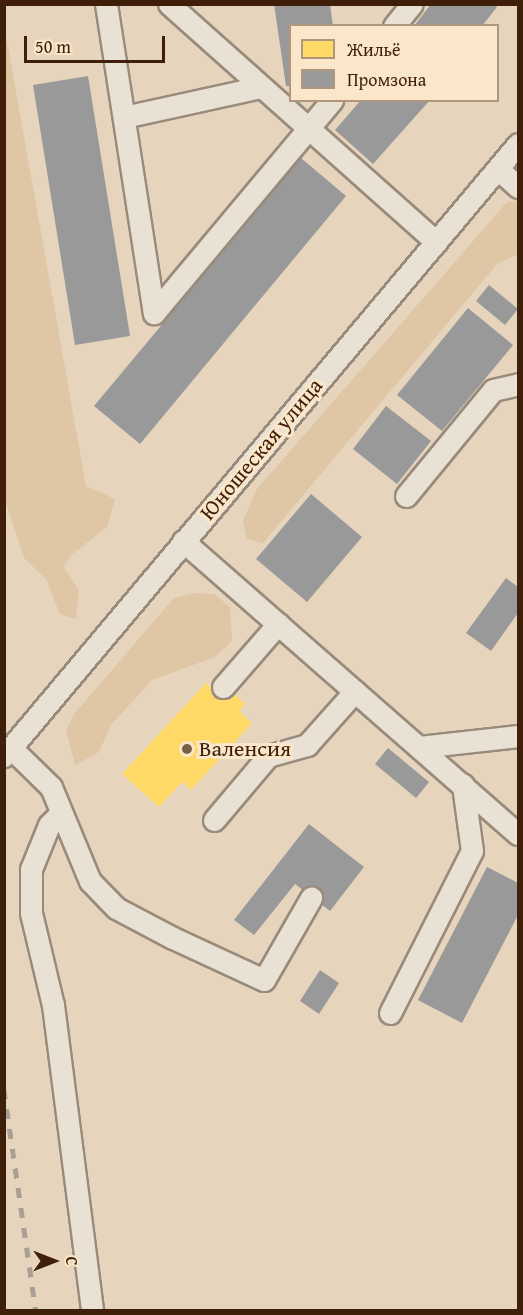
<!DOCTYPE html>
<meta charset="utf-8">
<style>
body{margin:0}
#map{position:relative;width:523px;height:1315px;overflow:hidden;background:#e6d5bc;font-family:"Gentium Book Plus",serif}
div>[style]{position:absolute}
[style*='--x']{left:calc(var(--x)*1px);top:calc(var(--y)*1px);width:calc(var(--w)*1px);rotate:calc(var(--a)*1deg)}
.green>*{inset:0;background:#dfc6a4}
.homes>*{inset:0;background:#ffd966}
.industry>*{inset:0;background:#999}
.roads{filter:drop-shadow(2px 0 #998b7b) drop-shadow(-2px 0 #998b7b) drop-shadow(0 2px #998b7b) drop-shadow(0 -2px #998b7b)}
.minor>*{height:21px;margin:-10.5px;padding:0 10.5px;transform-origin:10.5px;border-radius:10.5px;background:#e9e1d4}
.rail>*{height:4.5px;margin-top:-2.25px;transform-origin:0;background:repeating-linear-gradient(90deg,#aa9f94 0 10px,transparent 0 20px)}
.dots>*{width:16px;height:16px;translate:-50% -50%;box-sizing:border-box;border:3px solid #fae6c8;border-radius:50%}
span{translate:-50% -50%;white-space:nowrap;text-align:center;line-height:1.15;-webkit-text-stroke:6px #fae6c8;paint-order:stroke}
.street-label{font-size:22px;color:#401f0a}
.poi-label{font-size:22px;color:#401f0a}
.left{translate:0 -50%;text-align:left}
.frame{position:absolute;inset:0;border:6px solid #401f0a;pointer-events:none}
.legend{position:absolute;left:289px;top:24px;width:210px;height:78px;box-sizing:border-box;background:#fae6c8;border:2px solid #b0967c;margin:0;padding:8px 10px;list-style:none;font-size:18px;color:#401f0a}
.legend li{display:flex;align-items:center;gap:12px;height:30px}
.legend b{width:30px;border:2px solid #b0967c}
.north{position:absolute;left:24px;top:1231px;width:60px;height:60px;-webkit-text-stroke:4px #fae6c8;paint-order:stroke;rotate:90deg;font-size:16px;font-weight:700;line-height:24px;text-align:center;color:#401f0a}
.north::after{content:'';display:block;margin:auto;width:21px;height:27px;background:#401f0a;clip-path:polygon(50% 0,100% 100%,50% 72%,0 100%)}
.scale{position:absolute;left:24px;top:36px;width:141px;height:27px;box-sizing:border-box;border:3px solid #401f0a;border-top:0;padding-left:8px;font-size:18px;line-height:21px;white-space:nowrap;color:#401f0a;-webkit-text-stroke:4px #fae6c8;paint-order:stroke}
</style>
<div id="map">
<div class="green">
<div style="clip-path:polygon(4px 24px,86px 486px,115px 499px,107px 527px,71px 555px,64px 567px,79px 590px,76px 619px,60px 614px,46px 579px,24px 558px,5px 500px)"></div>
<div style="clip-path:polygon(518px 201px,518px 254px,497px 264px,263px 543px,247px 539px,243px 521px,257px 489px,507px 202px)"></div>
<div style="clip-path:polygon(196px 593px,214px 594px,230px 607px,232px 641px,215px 657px,152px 680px,111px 725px,99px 752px,75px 765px,66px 731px,74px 714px,174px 598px)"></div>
</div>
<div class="homes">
<div style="clip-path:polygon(206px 683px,224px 699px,231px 691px,245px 704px,239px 711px,252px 723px,191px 790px,182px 782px,159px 807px,122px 774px)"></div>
</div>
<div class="industry">
<div style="clip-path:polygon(274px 4px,330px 4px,333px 26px,290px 26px,290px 86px,286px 86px)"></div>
<div style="clip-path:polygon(431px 4px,494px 4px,497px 7px,482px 26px,414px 26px)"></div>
<div style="clip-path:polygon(88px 76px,130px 336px,75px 345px,33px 85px)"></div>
<div style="clip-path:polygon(361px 100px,430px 100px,373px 164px,335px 130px)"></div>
<div style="clip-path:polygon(301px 158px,346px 196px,140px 444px,94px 406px)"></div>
<div style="clip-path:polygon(489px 285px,518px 309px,505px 325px,476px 301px)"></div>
<div style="clip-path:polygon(468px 308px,513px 345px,442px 431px,397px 395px)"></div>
<div style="clip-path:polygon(386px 406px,431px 441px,397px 484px,353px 449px)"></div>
<div style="clip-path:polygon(311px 494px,362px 537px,307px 602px,256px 559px)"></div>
<div style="clip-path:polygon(506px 578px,518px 587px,518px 613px,491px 651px,466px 633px)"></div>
<div style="clip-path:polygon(388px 748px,429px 782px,416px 798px,375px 764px)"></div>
<div style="clip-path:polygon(309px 824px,364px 867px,330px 911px,295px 884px,254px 935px,234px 920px)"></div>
<div style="clip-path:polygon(487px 867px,518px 883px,518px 915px,462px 1023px,418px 1000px)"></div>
<div style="clip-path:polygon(320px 970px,339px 983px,319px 1014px,300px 1001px)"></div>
</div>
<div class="roads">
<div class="minor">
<div style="--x:106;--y:4;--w:313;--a:81.2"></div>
<div style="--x:154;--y:313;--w:278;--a:-50.1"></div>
<div style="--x:169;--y:4;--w:358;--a:41.7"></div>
<div style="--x:394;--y:26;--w:28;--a:-51"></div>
<div style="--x:124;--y:117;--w:140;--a:-12.4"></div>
<div style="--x:498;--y:169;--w:27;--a:42"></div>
<div style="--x:406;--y:496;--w:137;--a:-50.6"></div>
<div style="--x:493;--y:390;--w:26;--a:-13"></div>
<div style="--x:183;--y:541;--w:445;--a:41.2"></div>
<div style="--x:223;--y:687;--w:84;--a:-48.9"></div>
<div style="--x:419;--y:747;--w:100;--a:-6.3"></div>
<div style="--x:11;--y:748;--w:56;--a:44.3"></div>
<div style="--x:51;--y:787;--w:102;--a:67.5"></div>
<div style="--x:90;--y:881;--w:37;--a:46"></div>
<div style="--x:116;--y:908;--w:64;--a:27.8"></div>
<div style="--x:173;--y:938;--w:100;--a:24.8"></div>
<div style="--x:264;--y:980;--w:95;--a:-60.2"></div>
<div style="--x:4;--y:756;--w:799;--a:-49.97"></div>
<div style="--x:61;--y:813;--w:17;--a:135"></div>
<div style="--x:49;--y:825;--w:48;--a:112.2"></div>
<div style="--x:31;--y:869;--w:44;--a:90"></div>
<div style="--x:31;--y:913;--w:95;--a:76.6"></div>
<div style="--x:53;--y:1005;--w:307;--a:82.7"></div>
<div style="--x:214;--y:820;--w:84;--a:-49.8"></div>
<div style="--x:268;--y:756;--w:41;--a:-15.8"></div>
<div style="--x:307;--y:745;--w:72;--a:-48.4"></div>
<div style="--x:390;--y:1013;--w:182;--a:-63.2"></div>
<div style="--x:472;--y:851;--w:67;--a:-97.8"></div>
</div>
</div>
<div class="rail">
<div style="--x:4;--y:1089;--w:223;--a:81.8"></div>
</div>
<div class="dots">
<div style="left:187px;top:749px;background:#7a5f48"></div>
</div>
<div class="street-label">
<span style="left:261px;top:449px;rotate:-50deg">Юношеская улица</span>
</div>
<div class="poi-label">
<span class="left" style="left:199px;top:749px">Валенсия</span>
</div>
<div class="frame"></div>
<ul class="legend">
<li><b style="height:16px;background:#ffd966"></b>Жильё</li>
<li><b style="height:16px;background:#999"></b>Промзона</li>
</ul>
<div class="north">С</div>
<div class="scale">50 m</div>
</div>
